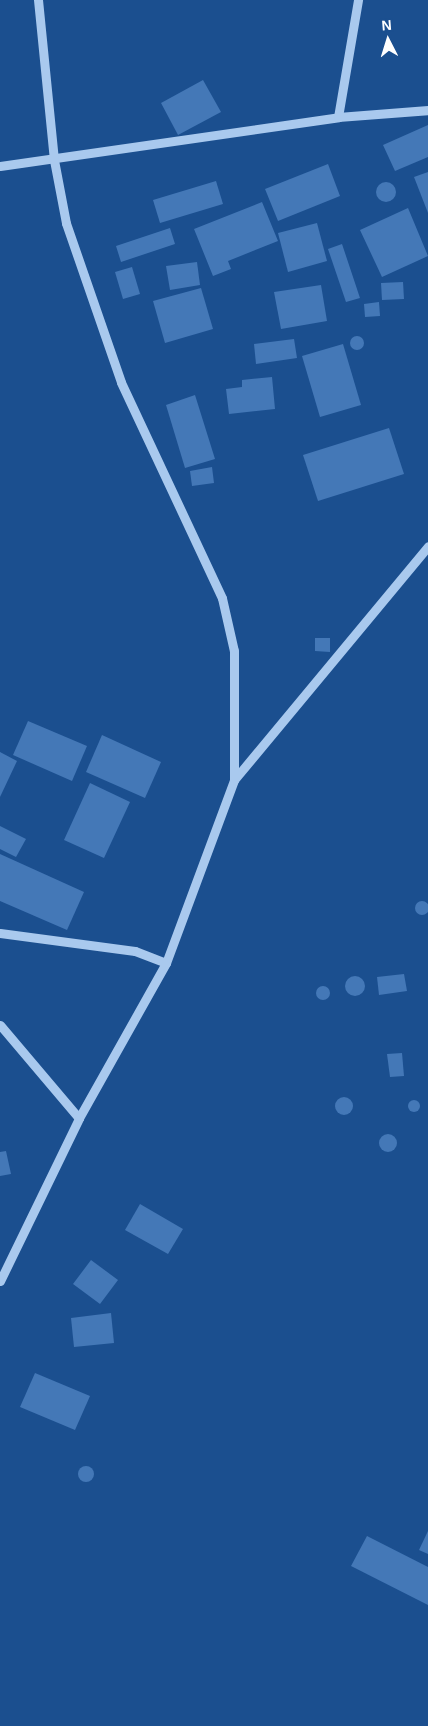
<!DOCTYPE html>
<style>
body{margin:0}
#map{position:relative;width:428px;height:1726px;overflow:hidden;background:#1b4f8f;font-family:Arial,sans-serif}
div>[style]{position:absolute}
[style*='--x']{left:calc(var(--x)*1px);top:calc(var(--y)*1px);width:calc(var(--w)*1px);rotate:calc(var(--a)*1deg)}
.building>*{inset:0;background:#4478b7}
.round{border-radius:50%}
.minor>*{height:9px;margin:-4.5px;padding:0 4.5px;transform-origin:4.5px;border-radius:4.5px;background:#a9c9ee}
span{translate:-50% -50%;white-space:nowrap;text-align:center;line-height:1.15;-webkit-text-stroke:4px #1b4f8f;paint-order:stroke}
.north{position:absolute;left:363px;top:15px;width:50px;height:50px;-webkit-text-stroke:4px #1b4f8f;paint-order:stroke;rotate:355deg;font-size:14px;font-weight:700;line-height:20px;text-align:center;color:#fff}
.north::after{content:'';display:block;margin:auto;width:18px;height:22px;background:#fff;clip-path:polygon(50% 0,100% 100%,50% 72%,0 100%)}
</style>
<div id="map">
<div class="building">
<div style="clip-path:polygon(203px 80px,221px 112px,178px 135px,161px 103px)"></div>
<div style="clip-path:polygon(428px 125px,428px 157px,395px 171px,383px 145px)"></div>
<div style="clip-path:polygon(328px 164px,340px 196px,278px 221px,265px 189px)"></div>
<div style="clip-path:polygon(428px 172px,428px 213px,414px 177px)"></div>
<div style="clip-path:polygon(216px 181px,223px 204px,160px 223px,153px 200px)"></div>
<div class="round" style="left:376px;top:182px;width:20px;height:20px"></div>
<div style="clip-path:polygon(262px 202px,278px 241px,228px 261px,231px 269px,213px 276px,194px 229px)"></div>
<div style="clip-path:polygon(408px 208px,428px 256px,382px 277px,360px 230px)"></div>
<div style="clip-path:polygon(317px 223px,327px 261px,288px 272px,278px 233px)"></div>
<div style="clip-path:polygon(170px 228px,175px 244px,121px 262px,116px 246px)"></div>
<div style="clip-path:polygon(342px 244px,360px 298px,346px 302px,328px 249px)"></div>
<div style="clip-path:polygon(197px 262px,200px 285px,170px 290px,166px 266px)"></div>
<div style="clip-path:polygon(132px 267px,140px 294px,123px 299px,115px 272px)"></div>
<div style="clip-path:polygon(403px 282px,404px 299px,382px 300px,381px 283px)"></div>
<div style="clip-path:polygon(321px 285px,327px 321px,281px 329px,274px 292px)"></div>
<div style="clip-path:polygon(201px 288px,213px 329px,165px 343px,153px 301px)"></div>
<div style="clip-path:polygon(379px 302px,380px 316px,365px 317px,364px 304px)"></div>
<div class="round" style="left:350px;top:336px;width:14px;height:14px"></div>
<div style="clip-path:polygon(294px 339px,297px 358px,256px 364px,254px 344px)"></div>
<div style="clip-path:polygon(343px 344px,361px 405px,320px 417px,302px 356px)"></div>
<div style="clip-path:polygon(272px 377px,275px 409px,229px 414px,226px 389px,242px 387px,242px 380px)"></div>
<div style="clip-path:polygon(195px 395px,215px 459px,185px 468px,166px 405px)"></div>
<div style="clip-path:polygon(389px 428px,404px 474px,318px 501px,303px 455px)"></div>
<div style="clip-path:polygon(212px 467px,214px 483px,192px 486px,190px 471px)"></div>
<div style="clip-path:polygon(315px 638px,330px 638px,330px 652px,315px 651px)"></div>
<div style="clip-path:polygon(28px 721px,87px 746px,72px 781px,13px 755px)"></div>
<div style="clip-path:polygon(102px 735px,161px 762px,145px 798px,86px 772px)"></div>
<div style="clip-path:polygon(0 752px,17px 761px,0 797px)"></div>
<div style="clip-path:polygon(90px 783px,130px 802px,104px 858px,64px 840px)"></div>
<div style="clip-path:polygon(0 826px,26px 839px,16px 857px,0 849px)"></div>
<div style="clip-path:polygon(0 854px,84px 892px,67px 930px,0 901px)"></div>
<div class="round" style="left:415px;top:901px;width:14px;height:14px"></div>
<div style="clip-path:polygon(404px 974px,407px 991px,379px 995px,377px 977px)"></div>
<div class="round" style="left:345px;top:976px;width:20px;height:20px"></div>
<div class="round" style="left:316px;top:986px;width:14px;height:14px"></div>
<div style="clip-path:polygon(402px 1053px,404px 1076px,390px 1077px,387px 1054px)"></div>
<div class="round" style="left:335px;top:1097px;width:18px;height:18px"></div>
<div class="round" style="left:408px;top:1100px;width:12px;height:12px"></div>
<div class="round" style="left:379px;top:1134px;width:18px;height:18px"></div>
<div style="clip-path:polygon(6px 1151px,11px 1174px,0 1176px,0 1152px)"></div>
<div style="clip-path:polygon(140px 1204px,183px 1229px,168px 1254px,125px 1230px)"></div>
<div style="clip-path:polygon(91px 1260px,118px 1280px,100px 1304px,73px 1284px)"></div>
<div style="clip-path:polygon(111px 1313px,114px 1343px,74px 1347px,71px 1318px)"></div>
<div style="clip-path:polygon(35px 1373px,90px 1396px,75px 1430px,20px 1407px)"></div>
<div class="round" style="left:78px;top:1466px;width:16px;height:16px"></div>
<div style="clip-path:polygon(428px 1531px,428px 1554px,419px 1550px)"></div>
<div style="clip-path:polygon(367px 1536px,428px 1567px,428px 1605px,351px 1566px)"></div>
</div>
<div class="minor">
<div style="--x:338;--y:117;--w:119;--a:-80.3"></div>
<div style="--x:0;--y:166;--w:342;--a:-8.2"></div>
<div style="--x:338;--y:117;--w:90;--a:-4.4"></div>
<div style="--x:234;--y:780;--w:304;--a:-50.3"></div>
<div style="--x:0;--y:933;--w:136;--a:7.6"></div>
<div style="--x:135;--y:951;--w:33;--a:21"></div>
<div style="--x:0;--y:1025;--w:122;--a:49.7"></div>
<div style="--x:0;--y:1281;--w:181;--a:-64.1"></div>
<div style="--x:79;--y:1118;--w:178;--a:-60.7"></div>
<div style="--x:166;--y:963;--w:195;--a:-69.6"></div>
<div style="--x:234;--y:780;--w:129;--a:-90"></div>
<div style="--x:234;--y:651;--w:54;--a:-102.8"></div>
<div style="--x:222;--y:598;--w:238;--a:-115.1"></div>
<div style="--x:121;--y:382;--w:168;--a:-109.1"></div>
<div style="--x:66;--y:223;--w:64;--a:-100.8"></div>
<div style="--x:54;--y:160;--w:161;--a:-95.7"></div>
</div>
<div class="north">N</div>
</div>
